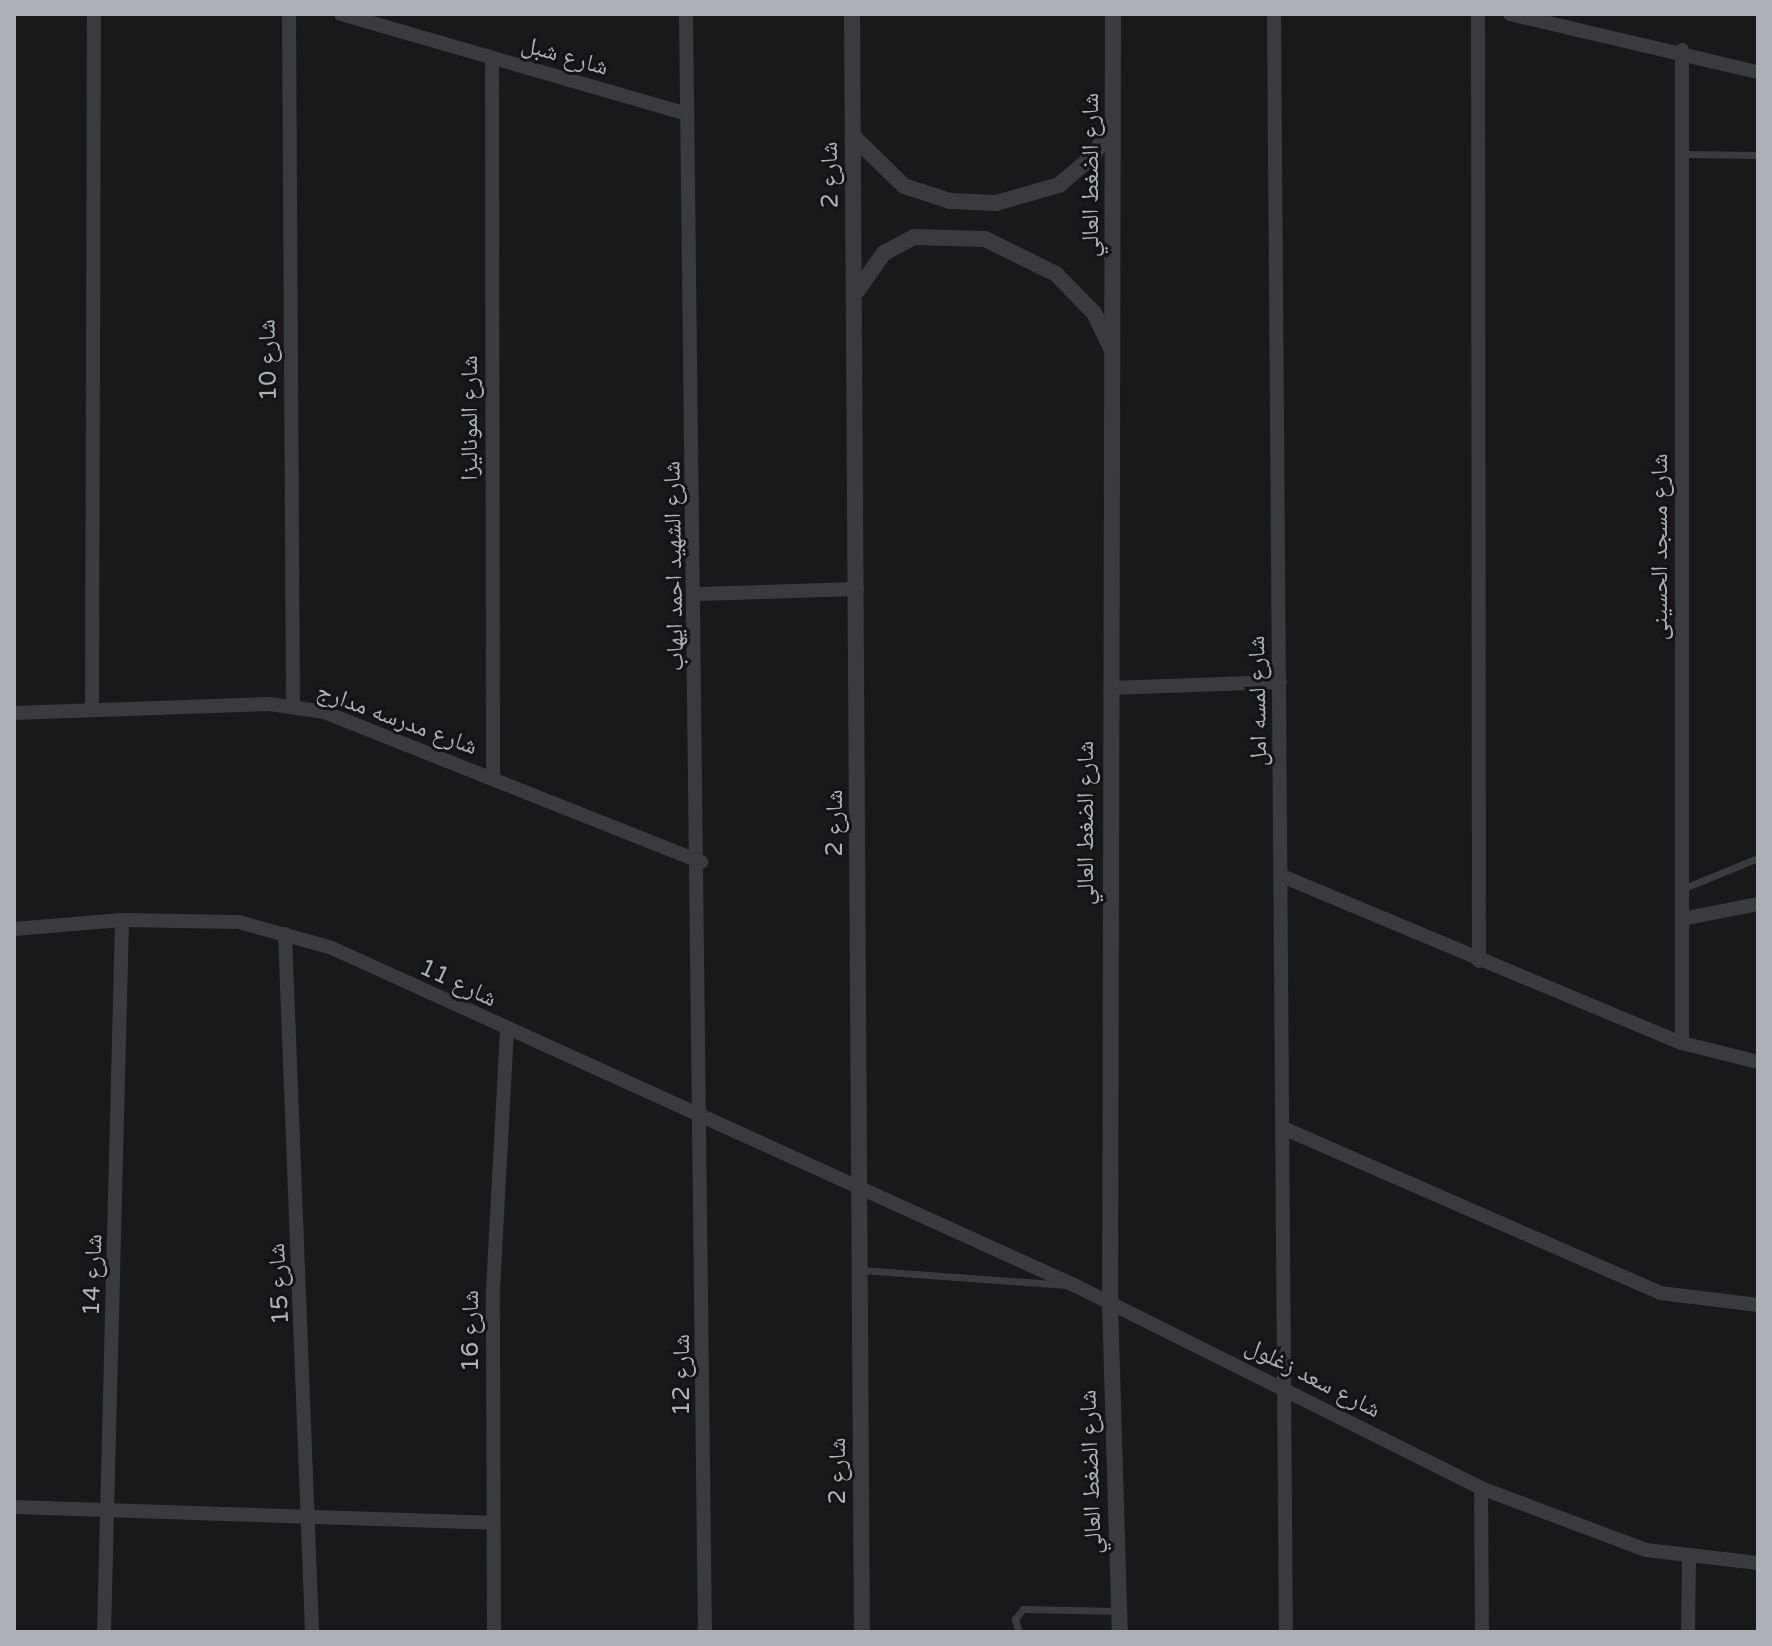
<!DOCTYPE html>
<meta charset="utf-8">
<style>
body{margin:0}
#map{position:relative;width:1772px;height:1646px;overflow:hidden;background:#19191b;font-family:"Varela Round","Noto Naskh Arabic",sans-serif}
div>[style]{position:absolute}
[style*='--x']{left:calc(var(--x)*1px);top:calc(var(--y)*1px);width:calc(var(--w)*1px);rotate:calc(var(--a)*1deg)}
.service>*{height:7px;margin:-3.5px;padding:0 3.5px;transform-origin:3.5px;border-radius:3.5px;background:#3a3b3f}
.minor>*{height:14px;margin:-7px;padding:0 7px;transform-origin:7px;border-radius:7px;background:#3a3b3f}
.tertiary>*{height:16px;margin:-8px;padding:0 8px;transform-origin:8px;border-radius:8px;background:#3a3b3f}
span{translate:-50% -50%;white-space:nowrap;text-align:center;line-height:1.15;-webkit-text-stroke:6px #141416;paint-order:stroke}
.street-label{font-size:24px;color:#acb0b9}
.frame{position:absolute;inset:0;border:16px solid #acb0b9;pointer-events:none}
</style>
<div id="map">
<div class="service">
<div style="--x:1682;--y:154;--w:76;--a:0.8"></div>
<div style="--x:1682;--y:889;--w:82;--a:-22.2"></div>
<div style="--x:861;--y:1270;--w:206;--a:4.2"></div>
<div style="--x:1019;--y:1632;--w:14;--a:-107"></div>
<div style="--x:1015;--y:1619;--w:13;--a:-51"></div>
<div style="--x:1023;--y:1609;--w:94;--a:1.2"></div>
</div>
<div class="minor">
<div style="--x:289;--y:14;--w:691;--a:89.67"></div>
<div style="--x:341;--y:14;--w:358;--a:16.1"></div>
<div style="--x:686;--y:14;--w:1618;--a:89.33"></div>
<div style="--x:1274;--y:14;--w:1618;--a:89.58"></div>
<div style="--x:1478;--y:14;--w:947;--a:89.94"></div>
<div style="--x:1510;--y:14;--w:255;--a:13.2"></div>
<div style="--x:1682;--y:50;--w:993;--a:90"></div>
<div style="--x:492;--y:58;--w:720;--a:89.92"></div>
<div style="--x:698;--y:594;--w:159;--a:-1.8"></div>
<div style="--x:1110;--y:688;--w:170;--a:-2"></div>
<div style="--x:92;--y:709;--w:695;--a:-89.84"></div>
<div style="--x:14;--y:713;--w:256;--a:-2"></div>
<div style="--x:270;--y:704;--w:55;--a:8.4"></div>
<div style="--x:324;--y:712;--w:406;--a:21.7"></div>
<div style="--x:1282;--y:876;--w:433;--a:22.7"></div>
<div style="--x:1682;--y:1043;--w:78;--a:14"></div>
<div style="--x:1682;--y:919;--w:77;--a:-11.2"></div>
<div style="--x:14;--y:929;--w:108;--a:-4.8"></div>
<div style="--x:122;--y:920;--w:117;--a:1"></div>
<div style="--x:239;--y:922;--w:97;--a:15.6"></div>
<div style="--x:332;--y:948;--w:817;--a:24.43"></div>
<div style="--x:1076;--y:1286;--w:453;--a:26.5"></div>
<div style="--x:1481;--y:1488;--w:176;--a:20.6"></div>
<div style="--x:1646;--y:1550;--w:113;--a:6.6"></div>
<div style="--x:285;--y:934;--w:699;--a:87.78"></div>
<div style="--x:1283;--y:1128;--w:412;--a:23.6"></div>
<div style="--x:1660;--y:1293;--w:99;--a:7"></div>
<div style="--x:1481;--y:1488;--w:144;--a:89.6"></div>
<div style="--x:14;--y:1507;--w:478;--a:1.9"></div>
<div style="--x:104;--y:1632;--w:712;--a:-88.55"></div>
<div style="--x:494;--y:1632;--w:343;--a:-90.2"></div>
<div style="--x:493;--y:1289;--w:259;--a:-86.9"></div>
<div style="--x:1688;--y:1632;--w:73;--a:-89.2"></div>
</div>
<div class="tertiary">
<div style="--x:852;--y:14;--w:1618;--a:89.65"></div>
<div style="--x:1113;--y:14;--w:1289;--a:90.13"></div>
<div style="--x:1110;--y:1303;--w:329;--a:88.3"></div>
<div style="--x:853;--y:136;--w:71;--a:44.4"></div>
<div style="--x:904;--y:186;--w:48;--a:18.1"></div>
<div style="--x:950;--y:201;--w:46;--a:2.5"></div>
<div style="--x:996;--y:203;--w:66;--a:-15.9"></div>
<div style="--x:1059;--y:185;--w:43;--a:-40.3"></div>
<div style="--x:1092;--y:157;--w:38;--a:-57"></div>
<div style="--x:857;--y:291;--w:47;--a:-54.6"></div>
<div style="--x:884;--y:253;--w:34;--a:-28"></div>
<div style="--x:914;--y:237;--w:71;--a:1.6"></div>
<div style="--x:985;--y:239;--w:79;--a:26.2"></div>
<div style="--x:1056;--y:274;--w:54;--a:45.7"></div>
<div style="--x:1094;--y:313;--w:41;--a:64.1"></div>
</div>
<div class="street-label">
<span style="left:565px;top:56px;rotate:16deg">شارع شبل</span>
<span style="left:830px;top:175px;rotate:-91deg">شارع 2</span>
<span style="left:1091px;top:175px;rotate:-90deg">شارع الضغط العالي</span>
<span style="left:268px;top:360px;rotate:-91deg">شارع 10</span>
<span style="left:470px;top:418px;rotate:-90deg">شارع الموناليزا</span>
<span style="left:1660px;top:547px;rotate:-90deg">شارع مسجد الحسينى</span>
<span style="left:674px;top:566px;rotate:-91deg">شارع الشهيد احمد ايهاب</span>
<span style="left:1258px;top:701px;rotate:-91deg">شارع لمسه امل</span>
<span style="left:397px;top:719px;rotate:20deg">شارع مدرسه مدارج</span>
<span style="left:835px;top:823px;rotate:-90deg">شارع 2</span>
<span style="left:1086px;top:823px;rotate:-90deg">شارع الضغط العالي</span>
<span style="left:458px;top:983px;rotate:25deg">شارع 11</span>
<span style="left:93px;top:1275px;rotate:-88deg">شارع 14</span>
<span style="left:279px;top:1284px;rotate:-93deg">شارع 15</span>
<span style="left:471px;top:1331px;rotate:-90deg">شارع 16</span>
<span style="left:682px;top:1375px;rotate:-90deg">شارع 12</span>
<span style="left:1313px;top:1378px;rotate:27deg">شارع سعد زغلول</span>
<span style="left:838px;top:1471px;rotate:-90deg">شارع 2</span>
<span style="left:1091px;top:1472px;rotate:-92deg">شارع الضغط العالي</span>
</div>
<div class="frame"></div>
</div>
